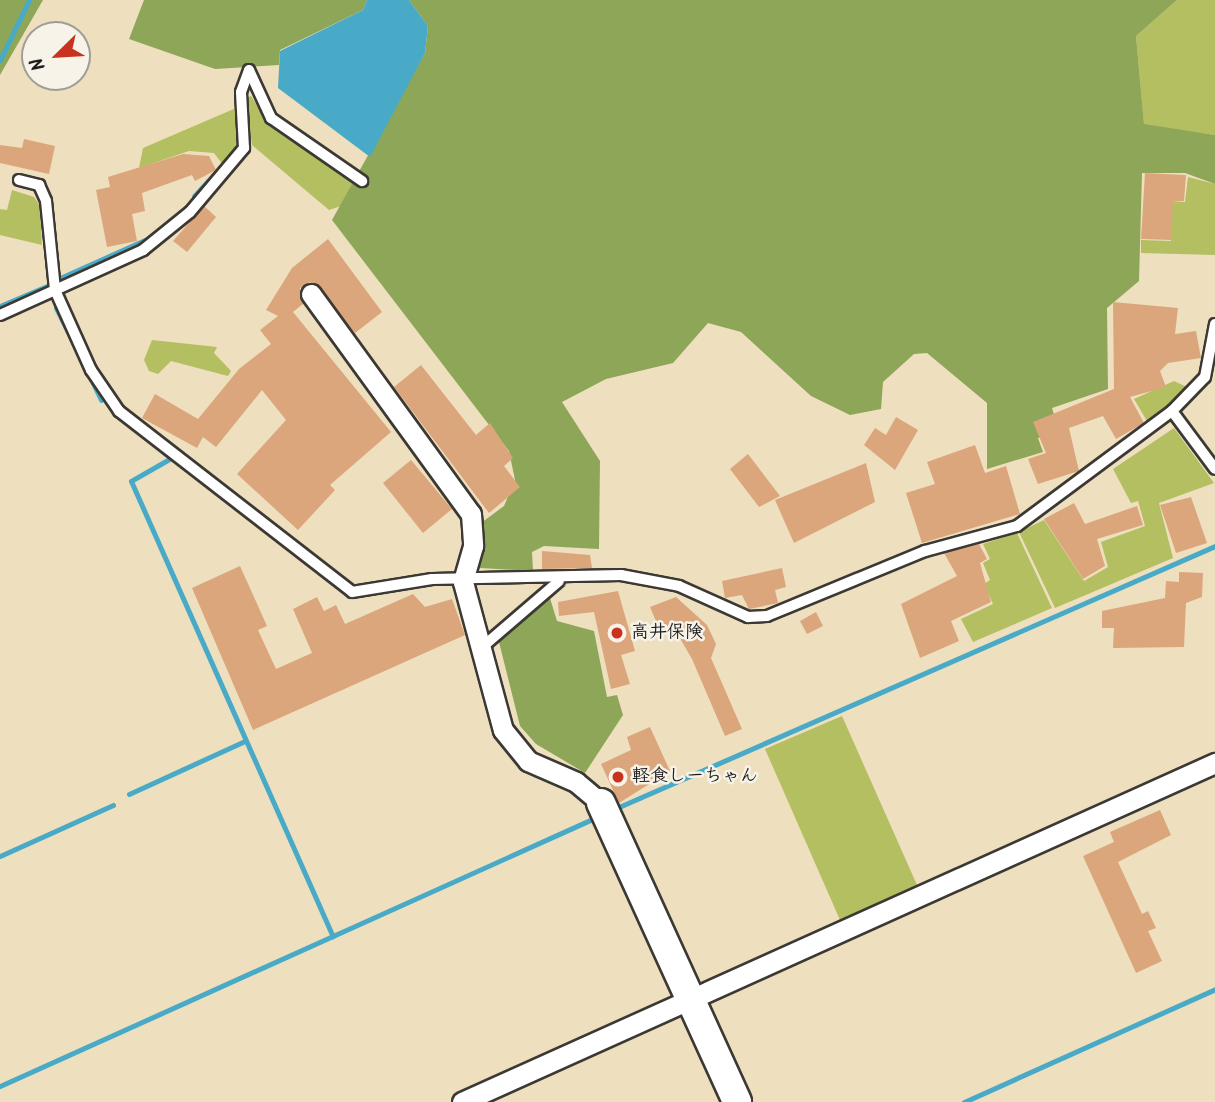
<!DOCTYPE html>
<meta charset="utf-8">
<style>
body{margin:0}
#map{position:relative;width:1215px;height:1102px;overflow:hidden;background:#eedfbf;font-family:Kalam,"Klee One",sans-serif}
div>[style]{position:absolute}
[style*='--x']{left:calc(var(--x)*1px);top:calc(var(--y)*1px);width:calc(var(--w)*1px);rotate:calc(var(--a)*1deg)}
.green>*{inset:0;background:#b3bf61}
.forest>*{inset:0;background:#8ea657}
.water>*{inset:0;background:#48aac7}
.stream>*{height:5px;margin:-2.5px;padding:0 2.5px;transform-origin:2.5px;border-radius:2.5px;background:#48aac7}
.building>*{inset:0;background:#dba67c}
.roads{filter:drop-shadow(2px 0 #3c3934) drop-shadow(-2px 0 #3c3934) drop-shadow(0 2px #3c3934) drop-shadow(0 -2px #3c3934)}
.lane>*{height:10px;margin:-5px;padding:0 5px;transform-origin:5px;border-radius:5px;background:#fff}
.street>*{height:19px;margin:-9.5px;padding:0 9.5px;transform-origin:9.5px;border-radius:9.5px;background:#fff}
.secondary>*{height:28px;margin:-14px;padding:0 14px;transform-origin:14px;border-radius:14px;background:#fff}
.dots>*{width:19px;height:19px;translate:-50% -50%;box-sizing:border-box;border:4px solid #f7f3e8;border-radius:50%}
span{translate:-50% -50%;white-space:nowrap;text-align:center;line-height:1.15;-webkit-text-stroke:5px #f7f3e8;paint-order:stroke}
.poi-label{font-size:18px;color:#1c1c1c;font-weight:700}
.left{translate:0 -50%;text-align:left}
.north{position:absolute;left:21px;top:21px;width:70px;height:70px;box-sizing:border-box;background:#f7f3e8;border:2px solid #9f9d96;border-radius:50%;rotate:246deg;font-size:19px;font-weight:700;line-height:28px;text-align:center;color:#1c1c1c}
.north::after{content:'';display:block;margin:auto;width:24px;height:32px;background:#c8321e;clip-path:polygon(50% 0,100% 100%,50% 72%,0 100%)}
</style>
<div id="map">
<div class="green">
<div style="clip-path:polygon(1177px 0,1215px 0,1215px 135px,1144px 125px,1136px 36px)"></div>
<div style="clip-path:polygon(251px 96px,267px 121px,356px 180px,341px 206px,329px 210px,252px 145px,246px 98px)"></div>
<div style="clip-path:polygon(236px 108px,242px 126px,233px 155px,223px 165px,214px 153px,189px 151px,139px 168px,143px 148px)"></div>
<div style="clip-path:polygon(1188px 177px,1215px 184px,1215px 255px,1141px 253px,1141px 240px,1171px 241px,1171px 201px,1185px 202px)"></div>
<div style="clip-path:polygon(12px 190px,34px 197px,40px 206px,42px 245px,0 235px,0 209px,7px 210px)"></div>
<div style="clip-path:polygon(152px 340px,217px 347px,214px 353px,231px 371px,228px 376px,171px 361px,158px 374px,149px 371px,144px 360px)"></div>
<div style="clip-path:polygon(1174px 381px,1189px 388px,1147px 421px,1134px 399px)"></div>
<div style="clip-path:polygon(1174px 428px,1214px 483px,1159px 503px,1173px 558px,1055px 608px,1019px 532px,1044px 520px,1084px 581px,1108px 567px,1101px 542px,1145px 526px,1138px 501px,1131px 503px,1113px 469px)"></div>
<div style="clip-path:polygon(1017px 533px,1052px 608px,973px 642px,961px 619px,993px 604px,984px 584px,990px 580px,983px 563px,990px 559px,983px 544px)"></div>
<div style="clip-path:polygon(842px 716px,917px 885px,840px 920px,765px 749px)"></div>
</div>
<div class="forest">
<div style="clip-path:polygon(0 0,43px 0,0 75px)"></div>
<div style="clip-path:polygon(144px 0,367px 0,363px 10px,280px 50px,279px 65px,215px 69px,129px 39px)"></div>
<div style="clip-path:polygon(409px 0,1177px 0,1136px 36px,1144px 124px,1215px 135px,1215px 184px,1185px 173px,1142px 173px,1139px 281px,1107px 308px,1108px 389px,1052px 408px,1059px 431px,1038px 438px,1043px 452px,987px 469px,987px 403px,927px 353px,914px 354px,883px 382px,881px 409px,850px 415px,811px 396px,741px 332px,708px 323px,673px 363px,606px 379px,562px 402px,600px 461px,599px 549px,544px 546px,532px 552px,533px 571px,480px 568px,481px 523px,504px 506px,515px 480px,509px 451px,332px 220px,425px 53px,428px 26px)"></div>
<div style="clip-path:polygon(549px 595px,557px 621px,594px 631px,607px 697px,617px 695px,623px 715px,585px 773px,536px 744px,520px 726px,498px 638px)"></div>
</div>
<div class="water">
<div style="clip-path:polygon(367px 0,409px 0,428px 26px,425px 53px,370px 157px,278px 88px,280px 51px,363px 10px)"></div>
</div>
<div class="stream">
<div style="--x:0;--y:60;--w:67;--a:-64.2"></div>
<div style="--x:194;--y:196;--w:40;--a:-47"></div>
<div style="--x:169;--y:224;--w:13;--a:-45"></div>
<div style="--x:60;--y:278;--w:105;--a:-24.1"></div>
<div style="--x:0;--y:306;--w:51;--a:-23.1"></div>
<div style="--x:56;--y:308;--w:49;--a:63.4"></div>
<div style="--x:88;--y:373;--w:30;--a:64"></div>
<div style="--x:161;--y:450;--w:13;--a:39"></div>
<div style="--x:171;--y:458;--w:46;--a:150.1"></div>
<div style="--x:131;--y:481;--w:498;--a:66.1"></div>
<div style="--x:129;--y:794;--w:128;--a:-24.6"></div>
<div style="--x:612;--y:810;--w:658;--a:-23.64"></div>
<div style="--x:0;--y:856;--w:124;--a:-24.3"></div>
<div style="--x:0;--y:1086;--w:655;--a:-24.26"></div>
<div style="--x:964;--y:1102;--w:275;--a:-24.2"></div>
</div>
<div class="building">
<div style="clip-path:polygon(24px 139px,55px 146px,49px 174px,0 163px,0 145px,22px 148px)"></div>
<div style="clip-path:polygon(183px 154px,209px 156px,216px 170px,195px 181px,192px 175px,142px 193px,145px 211px,132px 214px,137px 241px,107px 247px,96px 190px,110px 187px,108px 177px)"></div>
<div style="clip-path:polygon(1145px 173px,1186px 175px,1184px 201px,1173px 201px,1171px 240px,1141px 239px)"></div>
<div style="clip-path:polygon(204px 206px,216px 217px,187px 252px,173px 241px)"></div>
<div style="clip-path:polygon(328px 239px,382px 312px,355px 333px,310px 282px,300px 288px,303px 304px,293px 312px,391px 432px,330px 485px,335px 490px,298px 530px,237px 474px,286px 420px,262px 390px,216px 447px,203px 437px,197px 448px,142px 418px,155px 394px,198px 419px,239px 369px,271px 344px,260px 330px,278px 316px,266px 310px,292px 268px)"></div>
<div style="clip-path:polygon(1113px 302px,1178px 308px,1175px 334px,1196px 331px,1201px 358px,1168px 363px,1160px 371px,1166px 387px,1130px 397px,1144px 423px,1116px 439px,1103px 416px,1069px 428px,1079px 471px,1038px 484px,1028px 459px,1046px 453px,1033px 422px,1114px 389px)"></div>
<div style="clip-path:polygon(421px 365px,476px 435px,490px 423px,513px 458px,504px 466px,520px 487px,489px 513px,394px 387px)"></div>
<div style="clip-path:polygon(896px 417px,918px 430px,895px 470px,864px 445px,875px 428px,886px 435px)"></div>
<div style="clip-path:polygon(975px 445px,985px 473px,1006px 466px,1020px 514px,922px 543px,906px 493px,935px 484px,927px 462px)"></div>
<div style="clip-path:polygon(748px 454px,780px 496px,759px 507px,730px 469px)"></div>
<div style="clip-path:polygon(411px 460px,452px 509px,423px 533px,383px 483px)"></div>
<div style="clip-path:polygon(866px 463px,875px 502px,794px 543px,775px 500px)"></div>
<div style="clip-path:polygon(1191px 497px,1207px 543px,1176px 553px,1160px 505px)"></div>
<div style="clip-path:polygon(1074px 503px,1085px 524px,1137px 506px,1143px 525px,1097px 539px,1105px 566px,1083px 579px,1044px 519px)"></div>
<div style="clip-path:polygon(979px 544px,987px 559px,980px 563px,991px 602px,951px 621px,959px 641px,920px 658px,901px 604px,957px 576px,944px 553px)"></div>
<div style="clip-path:polygon(542px 551px,590px 555px,592px 568px,542px 569px)"></div>
<div style="clip-path:polygon(240px 566px,267px 626px,258px 630px,276px 669px,312px 653px,293px 609px,317px 597px,324px 611px,336px 605px,345px 624px,413px 594px,425px 607px,452px 599px,465px 635px,253px 730px,192px 588px)"></div>
<div style="clip-path:polygon(782px 568px,786px 587px,775px 590px,778px 603px,749px 609px,742px 595px,725px 598px,722px 581px)"></div>
<div style="clip-path:polygon(1179px 572px,1203px 573px,1202px 597px,1186px 603px,1184px 647px,1113px 648px,1114px 628px,1102px 628px,1102px 611px,1165px 598px,1166px 581px,1179px 582px)"></div>
<div style="clip-path:polygon(618px 591px,635px 651px,621px 655px,630px 684px,611px 689px,594px 612px,559px 616px,558px 602px)"></div>
<div style="clip-path:polygon(676px 597px,707px 625px,716px 644px,711px 658px,742px 729px,725px 736px,692px 659px,674px 628px,661px 633px,650px 607px)"></div>
<div style="clip-path:polygon(816px 612px,823px 626px,807px 634px,800px 621px)"></div>
<div style="clip-path:polygon(650px 727px,670px 771px,619px 803px,601px 764px,631px 750px,627px 737px)"></div>
<div style="clip-path:polygon(1160px 810px,1171px 835px,1118px 862px,1142px 914px,1148px 911px,1156px 928px,1148px 931px,1162px 961px,1136px 973px,1083px 856px,1114px 842px,1110px 832px)"></div>
</div>
<div class="roads">
<div class="lane">
<div style="--x:19;--y:180;--w:21;--a:14"></div>
<div style="--x:39;--y:185;--w:17;--a:66"></div>
<div style="--x:46;--y:201;--w:89;--a:84.2"></div>
<div style="--x:55;--y:290;--w:88;--a:65.8"></div>
<div style="--x:91;--y:370;--w:50;--a:55.7"></div>
<div style="--x:119;--y:411;--w:295;--a:37.8"></div>
<div style="--x:352;--y:592;--w:81;--a:-9.2"></div>
<div style="--x:432;--y:579;--w:189;--a:-1.2"></div>
<div style="--x:621;--y:575;--w:59;--a:10.7"></div>
<div style="--x:679;--y:586;--w:76;--a:24.2"></div>
<div style="--x:748;--y:617;--w:19;--a:-3"></div>
<div style="--x:767;--y:616;--w:171;--a:-22.4"></div>
<div style="--x:925;--y:551;--w:95;--a:-15.2"></div>
<div style="--x:1017;--y:526;--w:193;--a:-36.6"></div>
<div style="--x:1172;--y:411;--w:72;--a:53.4"></div>
<div style="--x:0;--y:315;--w:157;--a:-24.4"></div>
<div style="--x:143;--y:250;--w:60;--a:-39"></div>
<div style="--x:190;--y:212;--w:84;--a:-49.8"></div>
<div style="--x:244;--y:148;--w:56;--a:-93.1"></div>
<div style="--x:241;--y:92;--w:23;--a:-70"></div>
<div style="--x:249;--y:70;--w:53;--a:65.4"></div>
<div style="--x:271;--y:118;--w:111;--a:34.7"></div>
<div style="--x:1172;--y:411;--w:47;--a:-45.9"></div>
<div style="--x:1205;--y:377;--w:54;--a:-79.3"></div>
<div style="--x:480;--y:649;--w:104;--a:-40.7"></div>
</div>
<div class="street">
<div style="--x:311;--y:294;--w:272;--a:54"></div>
<div style="--x:471;--y:514;--w:32;--a:86"></div>
<div style="--x:473;--y:546;--w:37;--a:106"></div>
<div style="--x:463;--y:582;--w:153;--a:74.9"></div>
<div style="--x:503;--y:730;--w:40;--a:51"></div>
<div style="--x:528;--y:761;--w:52;--a:23.6"></div>
<div style="--x:576;--y:782;--w:33;--a:40"></div>
<div style="--x:462;--y:1102;--w:826;--a:-24.24"></div>
</div>
<div class="secondary">
<div style="--x:601;--y:803;--w:328;--a:65.5"></div>
</div>
</div>
<div class="dots">
<div style="left:617px;top:633px;background:#c8321e"></div>
<div style="left:618px;top:777px;background:#c8321e"></div>
</div>
<div class="poi-label">
<span class="left" style="left:631px;top:633px">高井保険</span>
<span class="left" style="left:632px;top:777px">軽食しーちゃん</span>
</div>
<div class="north">N</div>
</div>
